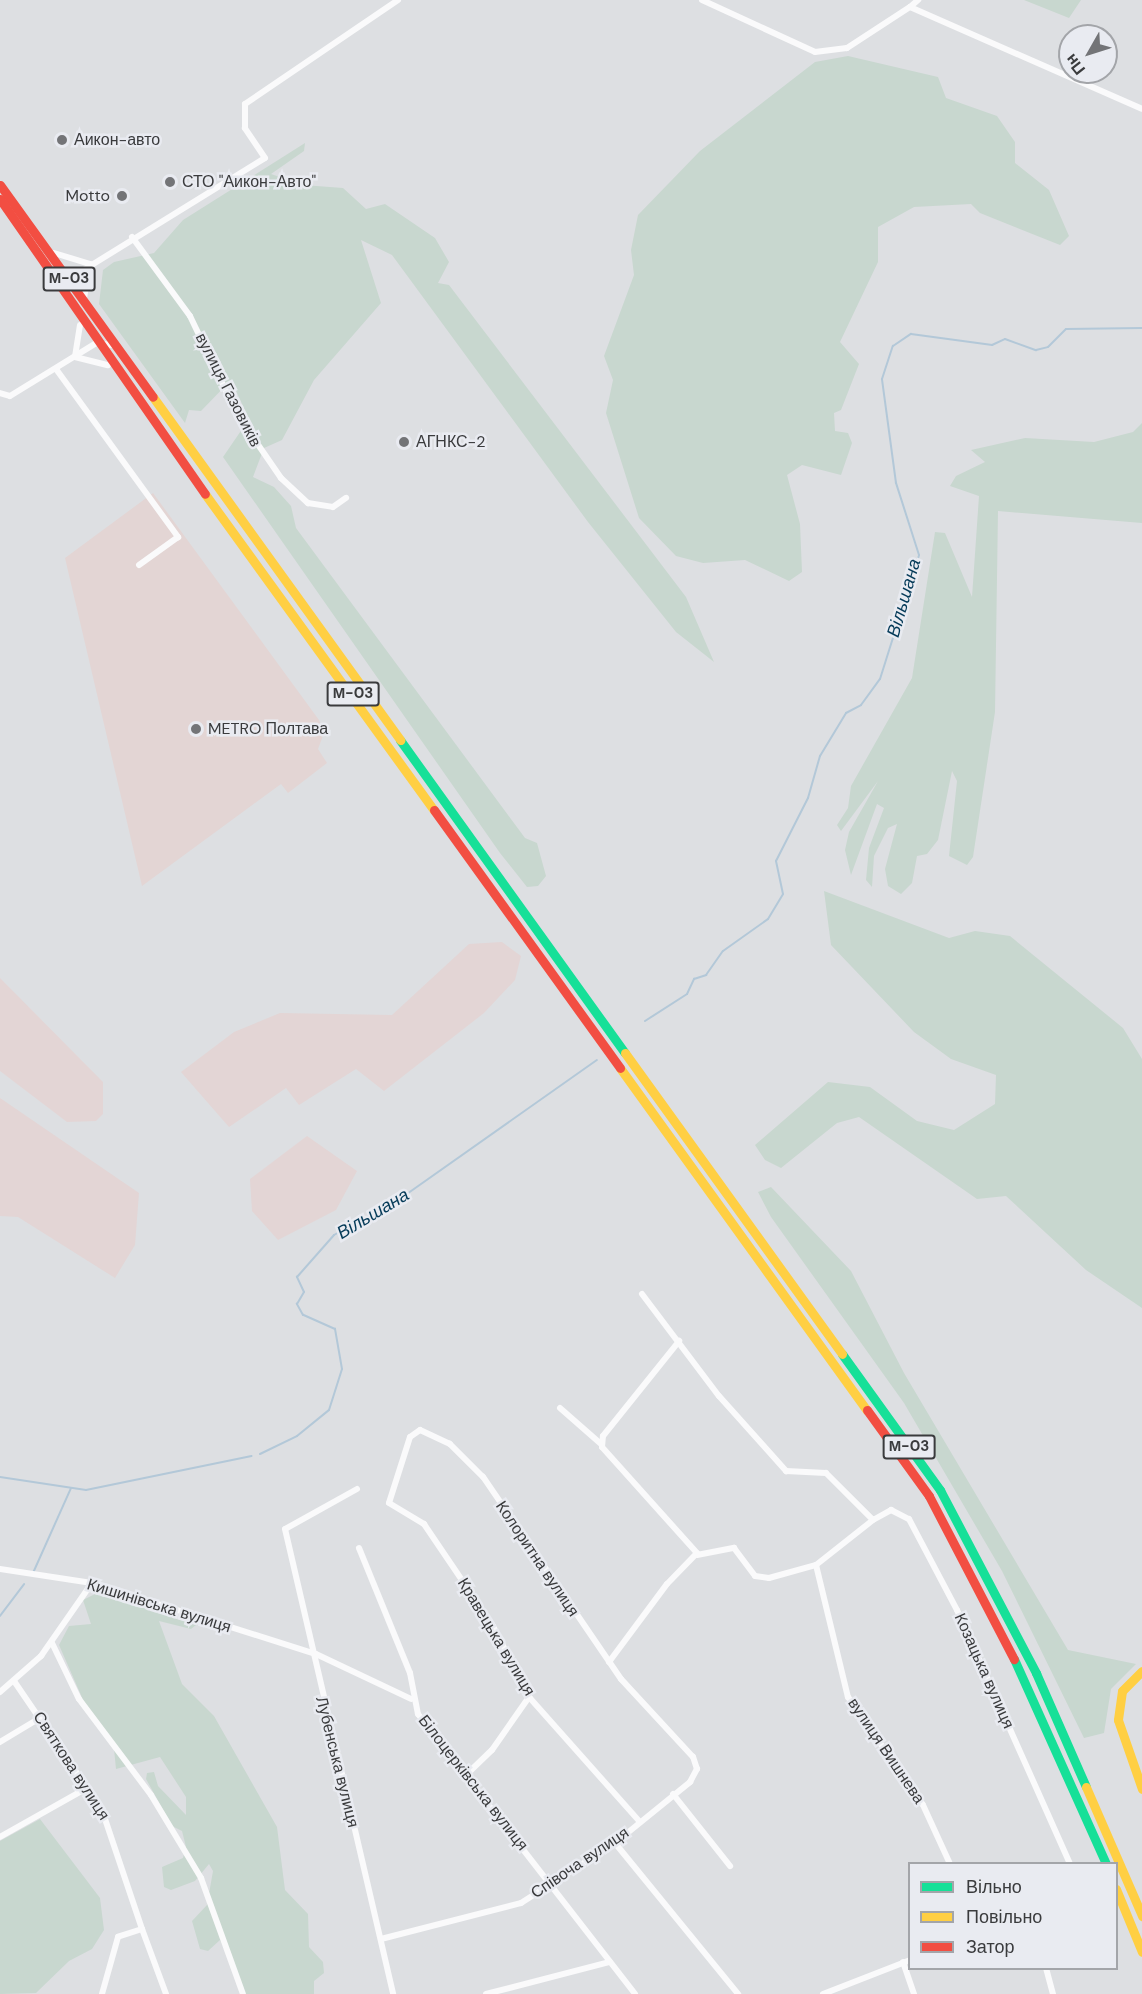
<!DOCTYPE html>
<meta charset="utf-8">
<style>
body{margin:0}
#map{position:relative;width:1142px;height:1994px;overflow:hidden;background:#dddfe2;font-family:"DM Sans",sans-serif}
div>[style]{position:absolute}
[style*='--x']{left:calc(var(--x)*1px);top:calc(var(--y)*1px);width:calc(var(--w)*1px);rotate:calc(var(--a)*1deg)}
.commercial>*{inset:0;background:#e3d5d4}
.industrial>*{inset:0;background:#e3d5d5}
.green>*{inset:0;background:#c8d7cf}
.stream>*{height:2px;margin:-1px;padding:0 1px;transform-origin:1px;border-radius:1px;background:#b3c8d8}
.street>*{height:6px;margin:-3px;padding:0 3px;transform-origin:3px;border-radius:3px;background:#fafafb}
.fast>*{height:9px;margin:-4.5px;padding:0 4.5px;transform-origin:4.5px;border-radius:4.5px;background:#16e098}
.slow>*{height:9px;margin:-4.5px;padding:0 4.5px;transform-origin:4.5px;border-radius:4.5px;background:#ffcf43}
.jam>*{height:9px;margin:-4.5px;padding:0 4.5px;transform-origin:4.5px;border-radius:4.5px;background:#f24e42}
.dots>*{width:16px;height:16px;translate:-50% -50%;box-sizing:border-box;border:3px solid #e9ebf1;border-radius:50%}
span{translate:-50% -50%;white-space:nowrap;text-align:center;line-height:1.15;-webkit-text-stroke:5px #e9ebf1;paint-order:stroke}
.shield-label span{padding:2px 4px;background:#e9ebf1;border:2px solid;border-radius:4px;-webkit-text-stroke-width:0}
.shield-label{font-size:15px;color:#3a3b3d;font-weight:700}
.poi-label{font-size:16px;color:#3a3b3d}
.left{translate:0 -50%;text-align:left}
.right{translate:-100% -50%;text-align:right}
.street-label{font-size:16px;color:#3a3b3d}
.water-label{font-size:18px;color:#043a58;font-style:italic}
.legend{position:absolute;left:908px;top:1862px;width:210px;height:108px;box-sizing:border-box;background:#e9ebf1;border:2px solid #a3a5a9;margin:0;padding:8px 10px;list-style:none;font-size:18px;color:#3a3b3d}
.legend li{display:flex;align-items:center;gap:12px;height:30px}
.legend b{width:30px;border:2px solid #a3a5a9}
.north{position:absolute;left:1058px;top:24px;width:60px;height:60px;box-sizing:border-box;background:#e9ebf1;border:2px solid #a3a5a9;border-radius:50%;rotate:231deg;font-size:16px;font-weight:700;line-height:24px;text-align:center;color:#3a3b3d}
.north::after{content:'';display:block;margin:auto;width:21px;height:27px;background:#737477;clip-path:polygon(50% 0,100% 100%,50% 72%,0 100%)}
</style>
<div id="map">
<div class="commercial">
<div style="clip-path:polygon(153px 493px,319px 720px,324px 733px,318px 749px,327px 763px,288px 793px,281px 784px,142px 886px,65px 558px)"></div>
</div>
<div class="industrial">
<div style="clip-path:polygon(502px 942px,521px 956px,515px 980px,484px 1013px,384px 1091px,356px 1069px,299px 1105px,286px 1088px,229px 1127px,181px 1072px,234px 1032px,280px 1013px,392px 1015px,469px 944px)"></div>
<div style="clip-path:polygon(0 978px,103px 1082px,103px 1114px,96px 1121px,67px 1122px,0 1071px)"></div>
<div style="clip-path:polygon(0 1098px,139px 1193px,135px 1245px,115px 1278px,18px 1217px,0 1216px)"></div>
<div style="clip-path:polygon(307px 1136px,357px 1171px,336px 1210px,278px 1240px,252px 1211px,250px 1179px)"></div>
</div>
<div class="green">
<div style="clip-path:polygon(1024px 0,1081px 0,1069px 18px)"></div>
<div style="clip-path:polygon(848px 56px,938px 77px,946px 98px,997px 116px,1015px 142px,1015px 163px,1049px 190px,1069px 236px,1060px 245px,980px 213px,971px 204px,914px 207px,878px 227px,878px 262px,840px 342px,859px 364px,841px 410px,834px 413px,835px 431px,848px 433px,852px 443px,841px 475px,802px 465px,787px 475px,800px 524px,802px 572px,789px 581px,745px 560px,703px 563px,676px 556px,639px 518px,606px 413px,613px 380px,604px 356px,634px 275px,631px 250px,638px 215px,700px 151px,815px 62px)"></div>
<div style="clip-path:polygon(305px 143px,304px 151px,271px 174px,303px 185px,343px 188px,366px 209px,385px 204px,435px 238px,449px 262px,438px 283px,449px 285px,686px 597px,714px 662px,676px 632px,588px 522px,392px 255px,361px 240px,381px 303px,314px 380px,282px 440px,264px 448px,253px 477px,274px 487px,291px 506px,296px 528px,525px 838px,537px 843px,546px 876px,538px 886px,527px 887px,500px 853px,223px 457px,249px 419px,231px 380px,201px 411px,189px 410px,185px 423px,99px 304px,103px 270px,114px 262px,154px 253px,183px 220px)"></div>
<div style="clip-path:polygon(1142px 423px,1142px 523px,998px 511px,995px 712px,973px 857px,967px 865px,949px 856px,957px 781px,952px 771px,938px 840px,927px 854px,917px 856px,912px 883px,901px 894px,888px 886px,885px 869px,897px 824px,888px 828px,874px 856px,872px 887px,866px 880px,869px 848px,884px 808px,877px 804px,851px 875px,845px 850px,849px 832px,878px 781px,841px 831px,837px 825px,848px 808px,851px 786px,912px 678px,935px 532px,945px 533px,972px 597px,979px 496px,950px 486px,956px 476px,985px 462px,971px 450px,1025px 438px,1094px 442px,1133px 432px)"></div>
<div style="clip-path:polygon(824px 891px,949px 938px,975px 931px,1010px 936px,1123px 1028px,1142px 1059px,1142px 1308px,1086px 1270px,1006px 1196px,977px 1199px,859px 1117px,837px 1123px,781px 1168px,765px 1160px,755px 1145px,828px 1082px,870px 1087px,917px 1121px,954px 1130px,995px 1104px,996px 1075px,951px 1059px,914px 1032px,831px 945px)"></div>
<div style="clip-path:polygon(771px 1187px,851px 1271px,904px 1373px,1068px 1650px,1136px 1664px,1111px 1689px,1104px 1733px,1084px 1738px,1002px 1571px,904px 1403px,771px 1217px,758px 1192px)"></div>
<div style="clip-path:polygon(97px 1593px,196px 1625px,191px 1629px,159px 1621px,182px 1684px,214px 1716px,277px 1827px,285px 1890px,308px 1914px,309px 1947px,323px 1962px,324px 1973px,314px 1981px,314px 1994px,245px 1994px,220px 1940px,208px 1951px,200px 1949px,192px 1921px,207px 1905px,213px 1871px,209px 1864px,195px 1881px,171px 1890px,164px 1887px,162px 1867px,183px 1858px,186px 1847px,182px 1831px,172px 1826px,146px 1779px,147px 1773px,154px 1772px,158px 1786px,186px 1815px,186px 1797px,160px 1757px,116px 1769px,114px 1749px,84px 1702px,59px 1645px,69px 1626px,91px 1624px,83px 1600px)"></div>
<div style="clip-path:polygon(40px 1819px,100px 1898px,104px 1930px,92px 1949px,69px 1961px,36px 1993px,0 1994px,0 1841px)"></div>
</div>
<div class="stream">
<div style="--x:645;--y:1021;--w:50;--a:-32.7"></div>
<div style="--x:687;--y:994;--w:17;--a:-65"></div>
<div style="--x:694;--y:979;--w:13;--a:-18"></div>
<div style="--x:706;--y:975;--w:29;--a:-55"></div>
<div style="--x:723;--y:951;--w:55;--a:-35.4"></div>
<div style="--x:768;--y:919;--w:29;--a:-59"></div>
<div style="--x:783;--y:894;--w:34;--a:-102"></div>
<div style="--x:776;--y:861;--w:71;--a:-63.1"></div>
<div style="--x:808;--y:798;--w:44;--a:-74.1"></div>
<div style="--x:820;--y:756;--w:50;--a:-58.8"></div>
<div style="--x:846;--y:713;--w:17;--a:-28"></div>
<div style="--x:861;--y:705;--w:32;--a:-54"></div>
<div style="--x:880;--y:679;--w:130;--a:-72.5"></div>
<div style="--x:919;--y:555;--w:76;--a:-107.7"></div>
<div style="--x:896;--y:483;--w:105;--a:-97.7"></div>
<div style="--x:882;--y:379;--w:35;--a:-72"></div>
<div style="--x:893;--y:346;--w:22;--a:-34"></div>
<div style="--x:911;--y:334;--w:82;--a:7.7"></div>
<div style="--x:992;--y:345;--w:14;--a:-25"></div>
<div style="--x:1005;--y:339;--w:33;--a:20"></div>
<div style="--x:1036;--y:350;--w:12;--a:-14"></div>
<div style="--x:1048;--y:347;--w:25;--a:-45"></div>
<div style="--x:1066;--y:329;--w:76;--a:-0.8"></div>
<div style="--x:260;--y:1454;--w:41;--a:-25.9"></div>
<div style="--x:297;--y:1436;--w:41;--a:-39.1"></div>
<div style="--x:329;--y:1410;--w:43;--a:-72.4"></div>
<div style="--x:342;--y:1369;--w:41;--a:-99.9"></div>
<div style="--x:335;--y:1329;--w:35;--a:-156"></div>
<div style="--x:303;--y:1315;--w:13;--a:-119"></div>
<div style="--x:297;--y:1304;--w:14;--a:-60"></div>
<div style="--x:304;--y:1292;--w:17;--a:-115"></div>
<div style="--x:297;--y:1277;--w:56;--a:-48.6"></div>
<div style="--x:334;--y:1235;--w:80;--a:-29.1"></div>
<div style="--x:404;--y:1196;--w:236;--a:-35.2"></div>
<div style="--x:0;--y:1477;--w:87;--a:8.6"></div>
<div style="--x:86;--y:1490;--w:169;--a:-11.6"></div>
<div style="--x:33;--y:1573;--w:93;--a:-65.9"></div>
<div style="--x:0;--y:1616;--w:40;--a:-53"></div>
</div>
<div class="street">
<div style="--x:702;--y:0;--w:124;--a:24.7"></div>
<div style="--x:815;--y:52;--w:32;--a:-7"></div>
<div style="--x:847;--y:48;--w:75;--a:-33.1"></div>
<div style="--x:910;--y:7;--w:253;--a:23.7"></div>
<div style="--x:910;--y:7;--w:11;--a:-41"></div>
<div style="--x:132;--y:237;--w:98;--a:53.7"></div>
<div style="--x:190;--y:316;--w:109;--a:64.4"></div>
<div style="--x:237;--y:414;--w:78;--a:55.5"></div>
<div style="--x:281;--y:478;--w:37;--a:43"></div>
<div style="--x:308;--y:503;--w:25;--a:9"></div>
<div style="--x:333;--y:507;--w:16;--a:-35"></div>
<div style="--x:54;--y:253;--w:38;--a:17"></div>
<div style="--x:90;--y:264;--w:35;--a:100"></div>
<div style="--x:69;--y:279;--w:230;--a:-31.7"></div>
<div style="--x:265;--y:158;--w:36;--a:-124"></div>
<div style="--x:245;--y:128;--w:24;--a:-90"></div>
<div style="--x:245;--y:104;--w:185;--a:-34.2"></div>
<div style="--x:80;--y:325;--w:32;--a:99"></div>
<div style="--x:75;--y:357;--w:34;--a:14"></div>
<div style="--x:56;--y:369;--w:208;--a:54"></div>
<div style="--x:178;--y:537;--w:48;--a:144.3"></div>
<div style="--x:0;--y:393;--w:10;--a:17"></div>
<div style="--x:10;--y:396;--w:101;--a:-31.6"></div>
<div style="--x:96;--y:343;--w:16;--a:7"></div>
<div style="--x:642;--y:1294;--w:128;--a:53"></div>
<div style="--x:719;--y:1396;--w:101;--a:48.2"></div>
<div style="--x:786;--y:1471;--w:40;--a:2.9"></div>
<div style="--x:826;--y:1473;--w:66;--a:45"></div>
<div style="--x:873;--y:1520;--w:21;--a:-29"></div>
<div style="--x:891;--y:1510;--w:20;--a:27"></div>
<div style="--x:909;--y:1519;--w:103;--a:62.2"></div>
<div style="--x:957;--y:1610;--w:278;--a:66"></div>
<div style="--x:560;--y:1408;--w:55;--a:41.3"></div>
<div style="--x:357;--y:1489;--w:82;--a:150.9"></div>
<div style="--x:285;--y:1529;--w:477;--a:76.9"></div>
<div style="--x:359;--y:1548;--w:135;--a:67.8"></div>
<div style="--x:410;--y:1673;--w:42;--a:79"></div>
<div style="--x:418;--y:1714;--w:354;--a:52.2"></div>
<div style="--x:697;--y:1555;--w:38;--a:-11"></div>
<div style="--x:734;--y:1548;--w:35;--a:53"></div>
<div style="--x:755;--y:1576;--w:14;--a:8"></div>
<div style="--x:769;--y:1578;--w:49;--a:-15.5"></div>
<div style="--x:816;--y:1565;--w:73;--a:-38.3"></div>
<div style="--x:816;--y:1565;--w:136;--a:76.4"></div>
<div style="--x:848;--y:1697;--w:131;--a:55.2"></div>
<div style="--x:923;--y:1805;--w:65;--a:65.4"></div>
<div style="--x:0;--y:1569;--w:93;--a:8.7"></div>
<div style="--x:92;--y:1583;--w:235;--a:17.6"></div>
<div style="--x:316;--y:1654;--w:105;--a:25.3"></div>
<div style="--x:52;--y:1643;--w:62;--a:64.3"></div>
<div style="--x:79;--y:1699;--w:120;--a:53.1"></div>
<div style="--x:151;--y:1795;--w:97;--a:58.9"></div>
<div style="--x:201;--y:1878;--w:123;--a:70.1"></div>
<div style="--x:609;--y:1662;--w:97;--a:-53.4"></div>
<div style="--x:667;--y:1584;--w:43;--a:-45.9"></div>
<div style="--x:697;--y:1553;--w:142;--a:-131.9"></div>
<div style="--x:602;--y:1447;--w:11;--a:-85"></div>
<div style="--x:603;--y:1436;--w:122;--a:-51.3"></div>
<div style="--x:14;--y:1681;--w:156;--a:55.7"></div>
<div style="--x:102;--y:1810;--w:126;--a:71.4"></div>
<div style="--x:142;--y:1929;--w:25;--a:162"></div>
<div style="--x:118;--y:1937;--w:59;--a:105.7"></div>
<div style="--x:0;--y:1692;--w:55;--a:-41.3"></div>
<div style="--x:41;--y:1656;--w:89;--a:-55.1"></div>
<div style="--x:0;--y:1742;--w:47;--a:-31"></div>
<div style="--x:466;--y:1775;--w:36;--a:-44"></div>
<div style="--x:492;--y:1750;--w:65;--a:-55.1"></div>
<div style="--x:673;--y:1794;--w:92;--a:51.6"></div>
<div style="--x:0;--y:1837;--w:100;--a:-29.4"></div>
<div style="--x:615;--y:1843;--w:195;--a:50.8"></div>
<div style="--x:142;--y:1929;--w:69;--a:69.7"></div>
<div style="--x:381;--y:1939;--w:145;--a:-14.4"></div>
<div style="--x:521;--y:1903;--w:112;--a:-32.6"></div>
<div style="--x:615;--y:1843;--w:97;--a:-39.1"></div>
<div style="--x:690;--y:1782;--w:15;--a:-62"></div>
<div style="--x:697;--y:1769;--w:13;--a:-108"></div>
<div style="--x:693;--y:1757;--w:106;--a:-132.7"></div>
<div style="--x:621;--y:1679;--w:245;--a:-124.3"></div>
<div style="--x:483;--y:1477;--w:47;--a:-135"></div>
<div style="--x:450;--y:1444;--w:33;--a:-155"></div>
<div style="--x:420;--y:1430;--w:12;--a:145"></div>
<div style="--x:410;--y:1437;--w:69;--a:107.7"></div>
<div style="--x:389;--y:1503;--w:41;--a:31"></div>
<div style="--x:424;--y:1524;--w:123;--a:55.9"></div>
<div style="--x:493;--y:1626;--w:80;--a:63.1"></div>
<div style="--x:529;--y:1697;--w:167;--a:48.4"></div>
<div style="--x:903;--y:1962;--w:34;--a:71"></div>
<div style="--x:1046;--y:1968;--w:27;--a:75"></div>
<div style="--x:486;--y:1994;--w:128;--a:-14.5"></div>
<div style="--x:823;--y:1994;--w:93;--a:-21.3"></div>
</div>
<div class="fast">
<div style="--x:400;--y:740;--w:385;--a:54.3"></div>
<div style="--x:842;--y:1354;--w:168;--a:54.2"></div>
<div style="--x:940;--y:1490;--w:207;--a:62.3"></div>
<div style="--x:1036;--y:1673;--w:124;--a:66.3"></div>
<div style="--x:1014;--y:1659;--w:225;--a:65.8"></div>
</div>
<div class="slow">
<div style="--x:153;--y:397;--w:423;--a:54.2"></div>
<div style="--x:205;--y:494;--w:390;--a:54.1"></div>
<div style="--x:625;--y:1053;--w:371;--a:54.2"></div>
<div style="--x:620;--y:1068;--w:422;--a:54.2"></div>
<div style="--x:1142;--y:1671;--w:28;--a:135"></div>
<div style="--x:1122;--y:1691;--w:29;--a:98"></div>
<div style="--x:1118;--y:1720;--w:73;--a:70.8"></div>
<div style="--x:1086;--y:1787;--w:141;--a:66.5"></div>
<div style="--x:1116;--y:1889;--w:68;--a:67.6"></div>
</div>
<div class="jam">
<div style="--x:0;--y:185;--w:261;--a:54.2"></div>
<div style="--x:0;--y:199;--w:359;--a:55.2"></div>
<div style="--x:434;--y:810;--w:318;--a:54.2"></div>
<div style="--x:867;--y:1410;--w:106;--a:54.2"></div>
<div style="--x:929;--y:1496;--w:184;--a:62.5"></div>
</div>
<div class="dots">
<div style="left:62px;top:140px;background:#737477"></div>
<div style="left:170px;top:182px;background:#737477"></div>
<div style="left:122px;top:196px;background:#737477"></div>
<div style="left:404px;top:442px;background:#737477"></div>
<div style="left:196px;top:729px;background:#737477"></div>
</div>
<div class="shield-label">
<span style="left:69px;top:279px">М-03</span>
<span style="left:353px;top:694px">М-03</span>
<span style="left:909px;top:1447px">М-03</span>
</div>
<div class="poi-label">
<span class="left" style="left:74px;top:140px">Аикон-авто</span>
<span class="left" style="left:182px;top:182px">СТО "Аикон-Авто"</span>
<span class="right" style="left:110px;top:196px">Motto</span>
<span class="left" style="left:416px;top:442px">АГНКС-2</span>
<span class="left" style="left:208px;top:729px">METRO Полтава</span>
</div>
<div class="street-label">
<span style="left:228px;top:390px;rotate:63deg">вулиця Газовиків</span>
<span style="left:537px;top:1559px;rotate:56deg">Колоритна вулиця</span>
<span style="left:159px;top:1606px;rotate:17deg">Кишинівська вулиця</span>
<span style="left:496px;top:1637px;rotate:59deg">Кравецька вулиця</span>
<span style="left:984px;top:1671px;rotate:66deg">Козацька вулиця</span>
<span style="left:886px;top:1751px;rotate:56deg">вулиця Вишнева</span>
<span style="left:337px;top:1762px;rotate:76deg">Лубенська вулиця</span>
<span style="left:71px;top:1766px;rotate:57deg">Святкова вулиця</span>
<span style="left:473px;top:1783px;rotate:52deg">Білоцерківська вулиця</span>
<span style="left:580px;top:1863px;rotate:-34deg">Співоча вулиця</span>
</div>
<div class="water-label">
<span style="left:904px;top:598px;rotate:-74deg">Вільшана</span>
<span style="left:373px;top:1214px;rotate:-31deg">Вільшана</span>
</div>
<ul class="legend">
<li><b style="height:8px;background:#16e098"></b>Вільно</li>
<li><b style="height:8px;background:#ffcf43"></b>Повільно</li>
<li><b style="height:8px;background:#f24e42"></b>Затор</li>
</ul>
<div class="north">Пн</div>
</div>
